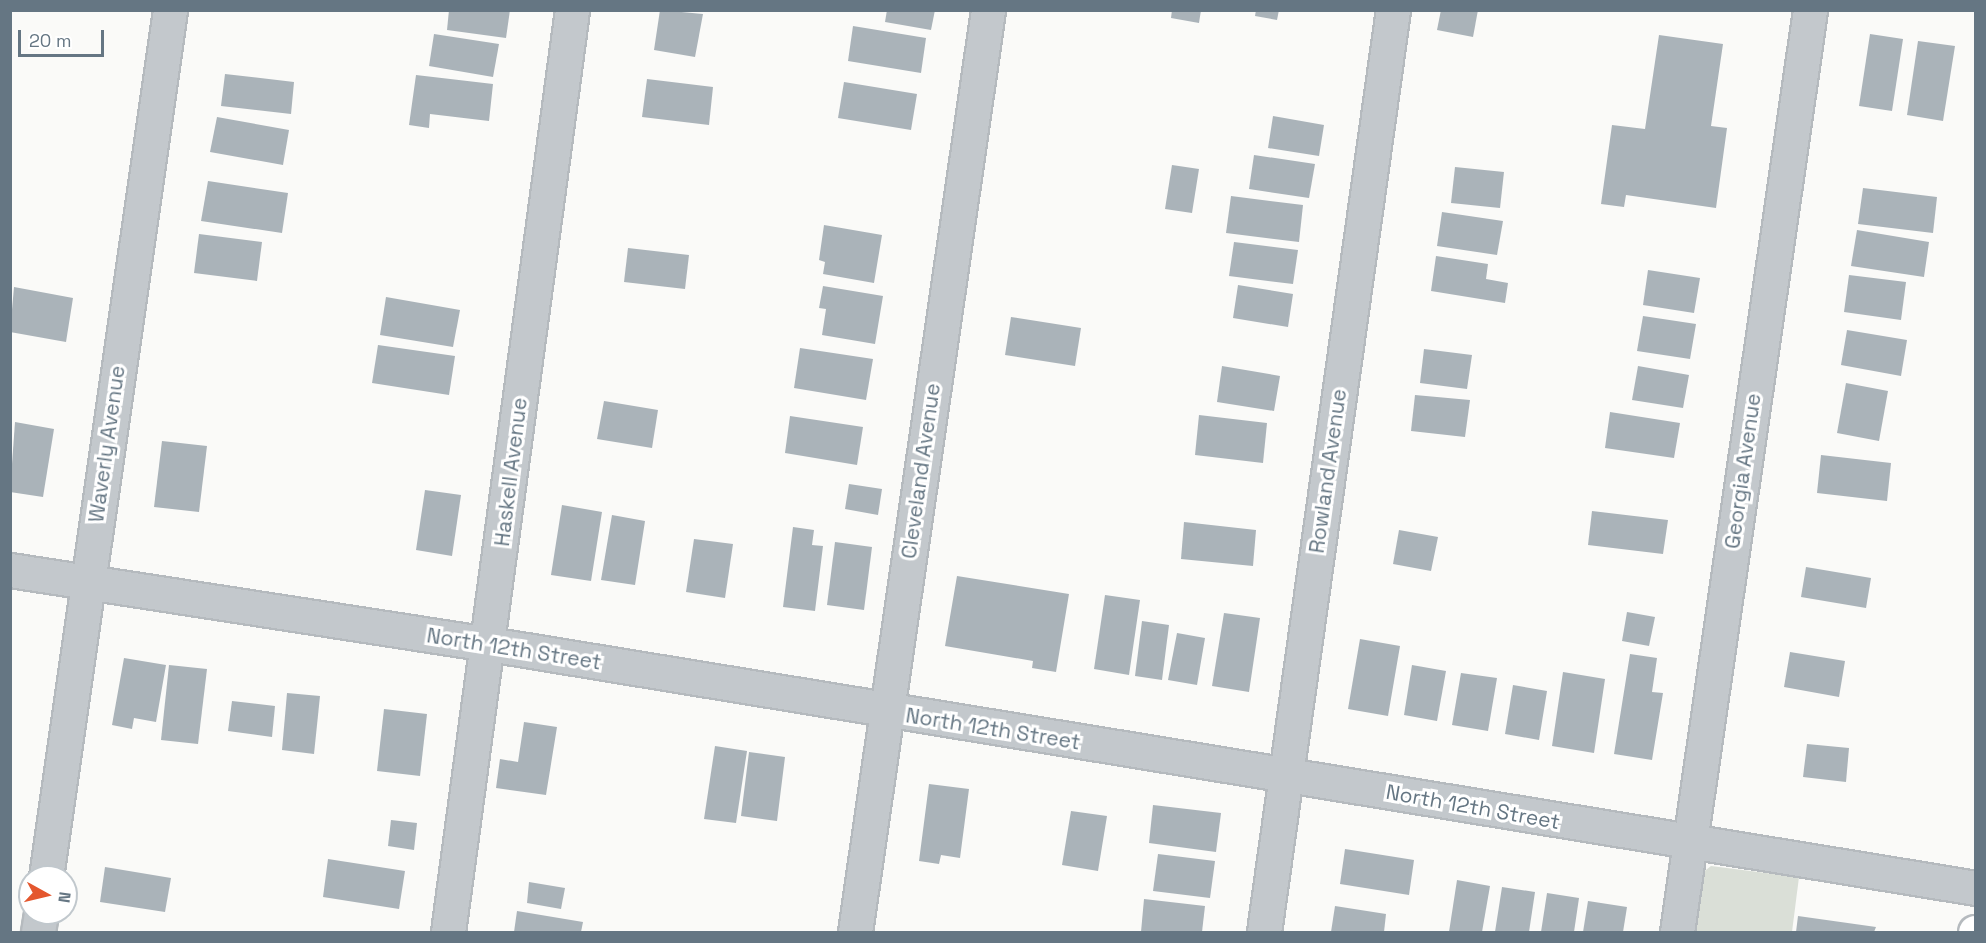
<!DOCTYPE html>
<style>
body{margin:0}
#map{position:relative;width:1986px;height:943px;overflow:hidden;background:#fafaf8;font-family:"Space Grotesk",sans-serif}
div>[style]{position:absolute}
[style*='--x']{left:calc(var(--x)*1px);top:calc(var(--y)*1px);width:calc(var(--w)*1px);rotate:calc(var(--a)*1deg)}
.green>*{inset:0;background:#dadfd7}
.building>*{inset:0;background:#aab3b9}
.roads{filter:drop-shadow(2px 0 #b5babe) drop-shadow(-2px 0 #b5babe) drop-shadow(0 2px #b5babe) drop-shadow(0 -2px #b5babe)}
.minor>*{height:33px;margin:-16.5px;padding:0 16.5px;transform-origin:16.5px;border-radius:16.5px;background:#c3c8cc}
.major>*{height:33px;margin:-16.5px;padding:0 16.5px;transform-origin:16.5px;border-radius:16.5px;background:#fff}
span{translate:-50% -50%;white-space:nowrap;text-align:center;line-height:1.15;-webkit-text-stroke:6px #fff;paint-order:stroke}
.street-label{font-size:21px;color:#657683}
.frame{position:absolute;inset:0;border:12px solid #657683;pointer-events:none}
.north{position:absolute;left:18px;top:865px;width:60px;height:60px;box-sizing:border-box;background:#fff;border:2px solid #c1c8cd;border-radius:50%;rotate:98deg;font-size:16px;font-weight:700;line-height:24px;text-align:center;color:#657683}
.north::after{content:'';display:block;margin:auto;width:21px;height:27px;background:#e4572e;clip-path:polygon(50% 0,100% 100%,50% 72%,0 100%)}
.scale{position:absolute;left:18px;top:30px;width:86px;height:27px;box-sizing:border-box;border:3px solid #657683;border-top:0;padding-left:8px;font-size:18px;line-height:21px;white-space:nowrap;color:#657683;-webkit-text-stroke:4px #fff;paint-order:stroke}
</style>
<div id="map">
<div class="green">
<div style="clip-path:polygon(1711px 866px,1799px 877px,1792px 932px,1693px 932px,1702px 873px)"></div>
</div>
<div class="building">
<div style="clip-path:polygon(449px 10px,510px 10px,506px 38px,447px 30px)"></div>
<div style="clip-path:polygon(660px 10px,703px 14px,695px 57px,654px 50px)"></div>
<div style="clip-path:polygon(887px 10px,935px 10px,931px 30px,885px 22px)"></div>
<div style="clip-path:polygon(1172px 10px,1201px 10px,1199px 23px,1171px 18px)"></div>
<div style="clip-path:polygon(1256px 10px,1279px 10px,1277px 20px,1255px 16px)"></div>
<div style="clip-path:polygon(1441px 10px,1478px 10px,1473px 37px,1437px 30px)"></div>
<div style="clip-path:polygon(853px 26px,926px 38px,921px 73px,848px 61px)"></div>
<div style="clip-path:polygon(434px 34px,499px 44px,493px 77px,429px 66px)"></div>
<div style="clip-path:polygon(1870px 34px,1903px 39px,1892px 111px,1859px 106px)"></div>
<div style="clip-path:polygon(1659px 35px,1723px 44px,1711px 126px,1727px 128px,1716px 208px,1626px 195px,1624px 207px,1601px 204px,1612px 125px,1645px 129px)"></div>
<div style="clip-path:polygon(1918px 41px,1955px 46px,1943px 121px,1907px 115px)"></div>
<div style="clip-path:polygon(225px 74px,294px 82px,291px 114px,221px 106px)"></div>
<div style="clip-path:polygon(416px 75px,493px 84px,489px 121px,430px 114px,429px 128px,409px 125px)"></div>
<div style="clip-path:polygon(647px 79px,713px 87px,709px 125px,642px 117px)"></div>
<div style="clip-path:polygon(844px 82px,917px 94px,911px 130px,838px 118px)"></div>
<div style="clip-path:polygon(1273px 116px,1324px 125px,1319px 156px,1268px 148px)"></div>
<div style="clip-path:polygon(217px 117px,289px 130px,283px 165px,210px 152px)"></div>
<div style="clip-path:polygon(1254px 155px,1315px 164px,1309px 198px,1249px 189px)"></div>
<div style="clip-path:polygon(1172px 165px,1199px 169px,1192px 213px,1165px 209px)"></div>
<div style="clip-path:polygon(1455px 167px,1504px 172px,1500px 208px,1451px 203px)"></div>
<div style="clip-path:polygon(208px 181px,288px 193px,282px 233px,201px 221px)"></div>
<div style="clip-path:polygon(1863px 188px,1937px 197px,1933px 233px,1858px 224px)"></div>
<div style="clip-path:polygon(1231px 196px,1303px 205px,1299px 242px,1226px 233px)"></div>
<div style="clip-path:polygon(1442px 212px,1503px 221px,1497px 255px,1437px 246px)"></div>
<div style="clip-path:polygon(824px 225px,882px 235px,874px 283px,823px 274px,825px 262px,819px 260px)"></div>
<div style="clip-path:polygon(1857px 230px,1929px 242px,1924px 277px,1851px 266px)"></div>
<div style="clip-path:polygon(199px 234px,262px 242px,257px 281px,194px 273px)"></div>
<div style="clip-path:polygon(1234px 242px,1298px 250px,1293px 284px,1229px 276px)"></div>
<div style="clip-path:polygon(628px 248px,689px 255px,685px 289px,624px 282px)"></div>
<div style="clip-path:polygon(1436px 256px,1488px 264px,1486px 279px,1508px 283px,1505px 303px,1431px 291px)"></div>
<div style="clip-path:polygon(1648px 270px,1700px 278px,1694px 313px,1643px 305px)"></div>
<div style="clip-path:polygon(1849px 275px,1906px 282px,1901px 320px,1844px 312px)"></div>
<div style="clip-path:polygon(1238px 285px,1293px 294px,1288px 327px,1233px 318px)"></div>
<div style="clip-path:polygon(823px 286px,883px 296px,875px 344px,822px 335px,826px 309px,819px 308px)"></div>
<div style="clip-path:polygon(14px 287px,73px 298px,66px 342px,10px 332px)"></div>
<div style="clip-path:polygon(386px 297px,460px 310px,453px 347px,380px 335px)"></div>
<div style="clip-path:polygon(1643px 316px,1696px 324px,1690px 359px,1637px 351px)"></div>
<div style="clip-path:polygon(1011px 317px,1081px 328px,1075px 366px,1005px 355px)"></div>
<div style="clip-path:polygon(1847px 330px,1907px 340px,1901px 376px,1841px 365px)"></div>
<div style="clip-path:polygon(378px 345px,455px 356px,449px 395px,372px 383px)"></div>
<div style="clip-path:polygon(800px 348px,873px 359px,866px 400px,794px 388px)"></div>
<div style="clip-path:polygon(1424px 349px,1472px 355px,1467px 389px,1420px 383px)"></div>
<div style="clip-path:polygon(1222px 366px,1280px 376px,1274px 411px,1217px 402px)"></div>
<div style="clip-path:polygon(1638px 366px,1689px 375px,1683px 408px,1632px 400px)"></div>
<div style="clip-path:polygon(1846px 383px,1888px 391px,1879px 441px,1837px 433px)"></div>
<div style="clip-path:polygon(1415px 395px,1470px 400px,1465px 437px,1411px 431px)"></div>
<div style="clip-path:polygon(604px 401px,658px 410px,652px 448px,597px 439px)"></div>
<div style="clip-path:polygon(1610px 412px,1680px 423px,1674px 458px,1605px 448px)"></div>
<div style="clip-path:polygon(1199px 415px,1267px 423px,1263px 463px,1195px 455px)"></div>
<div style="clip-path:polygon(790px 416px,863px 427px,857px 465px,785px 453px)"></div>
<div style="clip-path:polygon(15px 422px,54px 429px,43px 497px,10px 492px)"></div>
<div style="clip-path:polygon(162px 441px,207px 446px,199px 512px,154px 507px)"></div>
<div style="clip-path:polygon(1821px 455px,1891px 463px,1887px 501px,1817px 493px)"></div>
<div style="clip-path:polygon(849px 484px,882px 489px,878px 515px,845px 509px)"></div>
<div style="clip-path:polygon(425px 490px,461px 495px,452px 556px,416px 550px)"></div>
<div style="clip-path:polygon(562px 505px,602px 512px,591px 581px,551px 575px)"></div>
<div style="clip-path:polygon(1592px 511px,1668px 520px,1663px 554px,1588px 545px)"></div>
<div style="clip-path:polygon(612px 515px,645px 521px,635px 585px,601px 580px)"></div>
<div style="clip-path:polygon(1184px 522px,1256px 530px,1253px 566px,1181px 559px)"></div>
<div style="clip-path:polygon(793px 527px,814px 530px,812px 545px,823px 546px,815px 611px,783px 607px)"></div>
<div style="clip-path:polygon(1399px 530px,1438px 537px,1431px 571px,1393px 564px)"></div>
<div style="clip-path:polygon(694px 539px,733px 544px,725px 598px,686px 592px)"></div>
<div style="clip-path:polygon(835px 542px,872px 547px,864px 610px,827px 605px)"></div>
<div style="clip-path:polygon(1806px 567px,1871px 578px,1866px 608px,1801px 597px)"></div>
<div style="clip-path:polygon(957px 576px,1069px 594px,1056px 672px,1032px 668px,1033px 661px,945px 646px)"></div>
<div style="clip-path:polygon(1105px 595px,1140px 600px,1129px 675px,1094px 669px)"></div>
<div style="clip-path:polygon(1627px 612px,1655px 617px,1649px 646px,1622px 641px)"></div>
<div style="clip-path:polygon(1224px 613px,1260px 618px,1249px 692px,1212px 686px)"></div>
<div style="clip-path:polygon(1142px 621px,1169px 625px,1162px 680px,1135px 676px)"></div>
<div style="clip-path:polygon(1177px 633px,1205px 638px,1197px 685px,1168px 680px)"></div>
<div style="clip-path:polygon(1360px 639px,1400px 646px,1388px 716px,1348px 709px)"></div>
<div style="clip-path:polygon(1790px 652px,1845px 661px,1839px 697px,1784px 687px)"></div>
<div style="clip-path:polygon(1630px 654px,1657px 658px,1652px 692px,1663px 693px,1652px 760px,1614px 754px)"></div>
<div style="clip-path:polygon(124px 658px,166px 665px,156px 722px,134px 718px,132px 729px,112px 725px)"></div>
<div style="clip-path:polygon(169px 665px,207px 669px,198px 744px,161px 740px)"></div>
<div style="clip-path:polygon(1412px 665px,1446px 671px,1437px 721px,1404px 715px)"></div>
<div style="clip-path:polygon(1563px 672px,1605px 679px,1594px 753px,1552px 746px)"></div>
<div style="clip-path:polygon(1461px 673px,1497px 678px,1488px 731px,1452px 725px)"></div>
<div style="clip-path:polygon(1513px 685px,1547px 691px,1539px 740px,1505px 734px)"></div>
<div style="clip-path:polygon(287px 693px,320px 696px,314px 754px,282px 750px)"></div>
<div style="clip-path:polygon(232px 701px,275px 706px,272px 737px,228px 731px)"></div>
<div style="clip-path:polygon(384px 709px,427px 714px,420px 776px,377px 771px)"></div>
<div style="clip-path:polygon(524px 722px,557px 727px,546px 795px,496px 788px,500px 759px,518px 762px)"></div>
<div style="clip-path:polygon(1807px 744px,1849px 748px,1846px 782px,1803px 777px)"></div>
<div style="clip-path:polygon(715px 746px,747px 751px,736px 823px,704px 819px)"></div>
<div style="clip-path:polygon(749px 752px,785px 757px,777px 821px,741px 816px)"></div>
<div style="clip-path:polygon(929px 784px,969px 789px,960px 858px,941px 855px,939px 864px,919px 861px)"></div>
<div style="clip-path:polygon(1153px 805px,1221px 813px,1216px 852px,1149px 843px)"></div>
<div style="clip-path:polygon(1071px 811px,1107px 816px,1098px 871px,1062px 865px)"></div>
<div style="clip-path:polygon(391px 820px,417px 823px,414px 850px,388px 846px)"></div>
<div style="clip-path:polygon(1345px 849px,1414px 860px,1409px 895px,1340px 884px)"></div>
<div style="clip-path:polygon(1158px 854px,1215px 861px,1210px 898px,1153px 891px)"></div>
<div style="clip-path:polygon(328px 859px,405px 871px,399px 909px,323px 897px)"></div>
<div style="clip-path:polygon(105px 867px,171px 878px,165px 912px,100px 902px)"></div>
<div style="clip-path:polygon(1457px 880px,1490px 886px,1482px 932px,1449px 932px)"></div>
<div style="clip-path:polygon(529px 882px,565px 888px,561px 909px,527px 903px)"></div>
<div style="clip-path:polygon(1502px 887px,1535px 892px,1529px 932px,1495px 932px)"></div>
<div style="clip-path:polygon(1547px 893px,1579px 898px,1574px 932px,1541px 932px)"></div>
<div style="clip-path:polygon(1144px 899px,1205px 906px,1202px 932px,1141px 932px)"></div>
<div style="clip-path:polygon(1588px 901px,1627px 907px,1623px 932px,1583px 932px)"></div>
<div style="clip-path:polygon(1335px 906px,1386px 914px,1384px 932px,1331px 932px)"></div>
<div style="clip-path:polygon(517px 911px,583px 922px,581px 932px,514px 932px)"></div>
<div style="clip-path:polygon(1798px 916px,1876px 927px,1874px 932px,1796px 932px)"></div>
</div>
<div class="roads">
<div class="minor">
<div style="--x:10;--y:570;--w:485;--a:8.8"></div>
<div style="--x:489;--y:644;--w:1507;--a:9.32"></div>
<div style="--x:46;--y:877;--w:876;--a:-81.86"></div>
<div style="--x:38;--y:932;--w:19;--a:-81"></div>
<div style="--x:448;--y:932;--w:930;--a:-82.34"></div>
<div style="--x:855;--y:932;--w:932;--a:-81.79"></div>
<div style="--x:1264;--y:932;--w:931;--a:-82.04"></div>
<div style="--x:1677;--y:932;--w:932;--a:-81.79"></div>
</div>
<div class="major">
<div style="--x:1975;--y:932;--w:1;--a:0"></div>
</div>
</div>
<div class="street-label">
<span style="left:107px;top:444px;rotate:-82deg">Waverly Avenue</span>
<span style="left:921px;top:471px;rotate:-82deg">Cleveland Avenue</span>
<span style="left:1328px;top:471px;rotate:-82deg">Rowland Avenue</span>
<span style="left:1743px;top:471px;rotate:-82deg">Georgia Avenue</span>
<span style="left:511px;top:472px;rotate:-83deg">Haskell Avenue</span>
<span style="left:514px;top:649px;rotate:9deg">North 12th Street</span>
<span style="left:993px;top:729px;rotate:9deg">North 12th Street</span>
<span style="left:1473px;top:807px;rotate:10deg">North 12th Street</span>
</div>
<div class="frame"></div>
<div class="north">N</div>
<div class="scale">20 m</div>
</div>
